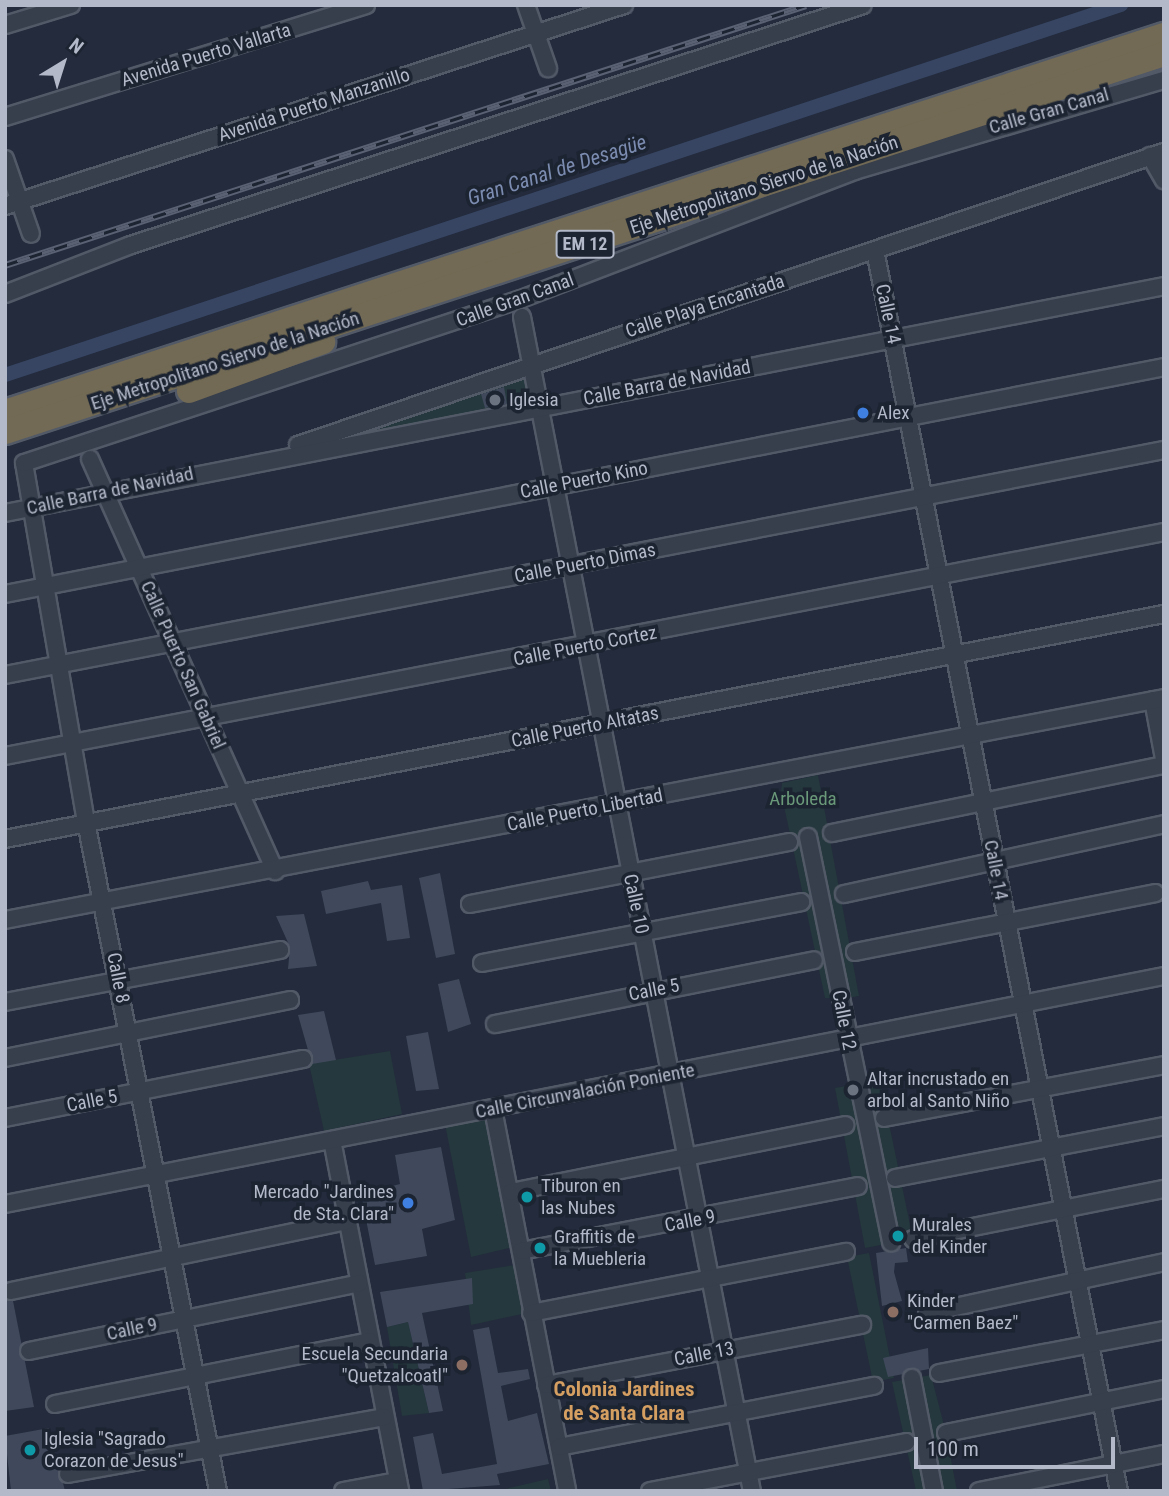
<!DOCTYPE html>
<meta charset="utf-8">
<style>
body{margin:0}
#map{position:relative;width:1169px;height:1496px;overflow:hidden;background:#232b3c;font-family:"Roboto Condensed",sans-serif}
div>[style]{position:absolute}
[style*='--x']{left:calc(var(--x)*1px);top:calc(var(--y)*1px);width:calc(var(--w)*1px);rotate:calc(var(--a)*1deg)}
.green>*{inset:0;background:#25383d}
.canal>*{height:14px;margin:-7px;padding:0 7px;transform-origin:7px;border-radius:7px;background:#374563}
.building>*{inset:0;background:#3f495b}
.roads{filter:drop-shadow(2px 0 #525967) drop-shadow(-2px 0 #525967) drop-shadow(0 2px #525967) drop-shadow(0 -2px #525967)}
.minor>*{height:16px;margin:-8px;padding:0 8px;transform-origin:8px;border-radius:8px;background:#373e4c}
.highway>*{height:24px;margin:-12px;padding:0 12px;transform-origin:12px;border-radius:12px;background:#726a54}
.rail>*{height:7px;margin-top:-3.5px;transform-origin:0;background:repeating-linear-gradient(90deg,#1c2331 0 13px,#596173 0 26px);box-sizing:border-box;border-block:2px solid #596173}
.dots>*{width:19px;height:19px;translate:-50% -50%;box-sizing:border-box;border:4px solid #1c2331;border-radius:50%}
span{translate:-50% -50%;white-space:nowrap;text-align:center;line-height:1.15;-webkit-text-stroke:7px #1c2331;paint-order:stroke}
.shield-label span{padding:2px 5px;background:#1c2331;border:2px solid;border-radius:5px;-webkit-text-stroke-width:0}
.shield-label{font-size:18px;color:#b3b9c8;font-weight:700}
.street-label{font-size:19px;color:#b3b9c8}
.poi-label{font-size:19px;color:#b3b9c8}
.left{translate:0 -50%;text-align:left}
.right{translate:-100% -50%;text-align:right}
.park-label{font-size:19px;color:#6a9979}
.water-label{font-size:21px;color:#7b8cb0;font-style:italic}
.neighbourhood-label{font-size:21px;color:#d49f61;font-weight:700}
.frame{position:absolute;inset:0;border:7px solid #b3b9c8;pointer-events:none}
.north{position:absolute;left:28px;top:28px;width:70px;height:70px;-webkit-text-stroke:5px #1c2331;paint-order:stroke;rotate:38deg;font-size:19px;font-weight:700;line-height:28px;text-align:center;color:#b3b9c8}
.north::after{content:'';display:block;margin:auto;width:24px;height:32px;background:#b3b9c8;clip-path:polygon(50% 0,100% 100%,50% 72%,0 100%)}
.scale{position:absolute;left:914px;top:1437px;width:201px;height:32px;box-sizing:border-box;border:4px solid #b3b9c8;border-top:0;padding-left:9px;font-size:21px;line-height:24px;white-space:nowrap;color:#b3b9c8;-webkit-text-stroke:5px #1c2331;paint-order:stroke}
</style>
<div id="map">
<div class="green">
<div style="clip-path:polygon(531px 368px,537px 404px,343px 443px,341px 434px)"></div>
<div style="clip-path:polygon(818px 775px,859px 996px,842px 999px,825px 998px,781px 792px,782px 783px)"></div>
<div style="clip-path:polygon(390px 1051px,402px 1114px,324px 1131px,309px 1064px)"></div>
<div style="clip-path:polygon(880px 1080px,913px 1239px,865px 1248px,835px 1088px)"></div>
<div style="clip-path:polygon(497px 1113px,522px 1245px,471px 1257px,445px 1124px)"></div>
<div style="clip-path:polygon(869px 1253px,894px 1378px,873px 1382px,847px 1257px)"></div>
<div style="clip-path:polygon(515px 1265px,522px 1314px,471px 1325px,465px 1273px)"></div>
<div style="clip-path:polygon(408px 1322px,429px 1413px,402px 1416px,387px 1327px)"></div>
<div style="clip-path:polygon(931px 1375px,946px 1433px,957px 1491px,916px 1491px,892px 1382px)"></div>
<div style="clip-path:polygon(548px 1479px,551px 1491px,495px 1491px,501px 1490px)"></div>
</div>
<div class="canal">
<div style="--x:5;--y:375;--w:1176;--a:-18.34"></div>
</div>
<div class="building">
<div style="clip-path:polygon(504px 387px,507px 404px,485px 408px,481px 394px)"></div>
<div style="clip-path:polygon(440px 873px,455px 954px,436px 958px,419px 878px)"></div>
<div style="clip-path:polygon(368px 881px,371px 890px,402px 885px,410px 938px,387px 941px,381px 903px,326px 914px,321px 891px)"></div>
<div style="clip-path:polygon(304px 914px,317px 966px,288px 969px,290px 947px,276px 916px)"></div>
<div style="clip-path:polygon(459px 979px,471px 1024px,448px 1032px,438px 984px)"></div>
<div style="clip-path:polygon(324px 1011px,336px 1060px,312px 1064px,298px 1015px)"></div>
<div style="clip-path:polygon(428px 1032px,439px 1089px,416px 1091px,406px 1036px)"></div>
<div style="clip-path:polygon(441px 1147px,455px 1220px,422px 1229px,427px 1256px,375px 1265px,361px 1194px,400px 1184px,395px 1155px)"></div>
<div style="clip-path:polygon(906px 1248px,908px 1262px,895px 1263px,894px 1272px,902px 1301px,882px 1306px,876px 1253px)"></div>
<div style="clip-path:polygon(472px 1278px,473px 1304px,422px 1313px,443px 1411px,429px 1413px,408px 1322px,387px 1327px,380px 1292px)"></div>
<div style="clip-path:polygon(5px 1299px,13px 1301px,34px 1407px,5px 1411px)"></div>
<div style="clip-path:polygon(489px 1327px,498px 1373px,528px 1369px,530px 1379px,501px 1386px,508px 1421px,537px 1413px,549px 1464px,497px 1474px,500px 1485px,423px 1491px,413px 1437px,433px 1433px,442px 1474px,497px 1464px,473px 1330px)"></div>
<div style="clip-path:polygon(928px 1348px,929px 1369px,888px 1377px,883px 1358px)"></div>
<div style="clip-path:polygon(49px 1428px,65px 1491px,11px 1491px,5px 1436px)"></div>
</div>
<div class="roads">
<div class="minor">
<div style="--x:526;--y:5;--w:67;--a:70.8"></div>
<div style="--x:5;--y:25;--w:69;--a:-16.9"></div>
<div style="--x:5;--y:117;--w:378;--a:-17.2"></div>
<div style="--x:1150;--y:156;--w:28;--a:60"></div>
<div style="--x:5;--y:159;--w:79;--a:70.9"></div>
<div style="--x:5;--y:206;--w:651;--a:-17.99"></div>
<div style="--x:875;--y:250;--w:1265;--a:78.88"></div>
<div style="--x:5;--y:294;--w:135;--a:-21.3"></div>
<div style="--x:131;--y:245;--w:770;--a:-18.15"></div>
<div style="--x:522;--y:317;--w:1196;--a:78.92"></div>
<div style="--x:298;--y:445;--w:914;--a:-18.69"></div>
<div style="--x:90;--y:459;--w:452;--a:65.8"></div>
<div style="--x:5;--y:513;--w:1181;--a:-11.08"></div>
<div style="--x:5;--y:594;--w:1181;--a:-11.08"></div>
<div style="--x:5;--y:675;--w:1181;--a:-10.99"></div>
<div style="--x:1153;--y:700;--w:60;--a:79.4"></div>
<div style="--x:5;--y:756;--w:1180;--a:-10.94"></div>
<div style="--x:832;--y:833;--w:339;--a:-11.6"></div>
<div style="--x:808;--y:837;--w:414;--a:78.4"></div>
<div style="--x:5;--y:839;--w:1181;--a:-10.99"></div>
<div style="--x:844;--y:894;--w:328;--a:-12.3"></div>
<div style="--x:470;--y:904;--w:325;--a:-11"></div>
<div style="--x:5;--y:920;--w:1180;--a:-10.84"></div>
<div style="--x:855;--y:952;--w:306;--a:-11.1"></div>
<div style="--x:482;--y:963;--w:325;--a:-10.8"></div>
<div style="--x:5;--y:1002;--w:280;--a:-10.7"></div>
<div style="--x:495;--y:1024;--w:325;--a:-11.3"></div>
<div style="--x:5;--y:1058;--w:291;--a:-11.5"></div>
<div style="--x:493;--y:1109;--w:389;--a:79"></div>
<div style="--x:5;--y:1118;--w:304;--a:-11.2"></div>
<div style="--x:884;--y:1118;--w:285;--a:-10.7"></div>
<div style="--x:332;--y:1140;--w:358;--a:79"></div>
<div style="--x:895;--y:1178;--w:274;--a:-10.9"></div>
<div style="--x:511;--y:1192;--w:341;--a:-11.3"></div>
<div style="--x:5;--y:1204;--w:1181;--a:-11.13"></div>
<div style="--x:913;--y:1239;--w:256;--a:-11.3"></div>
<div style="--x:521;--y:1251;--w:343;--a:-10.9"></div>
<div style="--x:11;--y:1291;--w:342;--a:-11.8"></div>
<div style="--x:531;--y:1313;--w:321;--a:-11"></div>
<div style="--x:927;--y:1313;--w:242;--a:-12.1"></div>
<div style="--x:29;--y:1351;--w:337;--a:-11.6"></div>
<div style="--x:939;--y:1373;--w:229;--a:-10.8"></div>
<div style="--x:912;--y:1378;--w:115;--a:79"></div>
<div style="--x:546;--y:1385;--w:322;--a:-10.8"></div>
<div style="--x:55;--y:1404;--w:321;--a:-11.3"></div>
<div style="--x:946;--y:1433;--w:222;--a:-11.4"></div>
<div style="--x:559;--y:1447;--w:321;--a:-11"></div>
<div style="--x:68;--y:1474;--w:321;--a:-10.2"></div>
<div style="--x:218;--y:1491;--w:682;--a:-101.16"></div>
<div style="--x:86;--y:822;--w:364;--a:-99.8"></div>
<div style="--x:24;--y:463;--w:523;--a:-18.26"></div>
<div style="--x:521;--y:299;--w:357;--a:-21"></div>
<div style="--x:854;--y:171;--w:323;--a:-16.4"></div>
<div style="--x:343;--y:1491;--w:56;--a:-10.3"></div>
<div style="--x:650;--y:1491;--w:261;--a:-10.8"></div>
<div style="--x:979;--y:1491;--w:189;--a:-11.3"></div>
</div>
<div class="highway">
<div style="--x:189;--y:391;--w:143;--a:-20.1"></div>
<div style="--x:5;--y:412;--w:1219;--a:-18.02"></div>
<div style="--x:5;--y:432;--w:1219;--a:-18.06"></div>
</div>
</div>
<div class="rail">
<div style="--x:5;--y:265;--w:842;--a:-17.98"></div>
</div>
<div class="dots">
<div style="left:495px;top:400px;background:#6b7280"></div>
<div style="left:863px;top:413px;background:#3f7fe0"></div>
<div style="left:853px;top:1090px;background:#6b7280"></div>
<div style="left:527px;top:1197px;background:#0f9aa8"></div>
<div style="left:408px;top:1203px;background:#3f7fe0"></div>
<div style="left:898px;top:1236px;background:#0f9aa8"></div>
<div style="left:540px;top:1248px;background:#0f9aa8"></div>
<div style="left:893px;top:1312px;background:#8d6e63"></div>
<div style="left:462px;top:1365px;background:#8d6e63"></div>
<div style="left:30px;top:1450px;background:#0f9aa8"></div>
</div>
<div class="shield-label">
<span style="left:585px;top:244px">EM 12</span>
</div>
<div class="street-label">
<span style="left:206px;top:55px;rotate:-17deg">Avenida Puerto Vallarta</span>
<span style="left:314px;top:105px;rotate:-18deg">Avenida Puerto Manzanillo</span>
<span style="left:1049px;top:111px;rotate:-16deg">Calle Gran Canal</span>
<span style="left:764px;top:185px;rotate:-18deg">Eje Metropolitano Siervo de la Nación</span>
<span style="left:515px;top:300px;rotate:-20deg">Calle Gran Canal</span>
<span style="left:705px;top:306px;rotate:-18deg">Calle Playa Encantada</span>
<span style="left:888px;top:314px;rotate:78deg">Calle 14</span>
<span style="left:225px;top:361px;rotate:-18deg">Eje Metropolitano Siervo de la Nación</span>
<span style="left:667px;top:383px;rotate:-11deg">Calle Barra de Navidad</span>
<span style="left:584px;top:480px;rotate:-11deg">Calle Puerto Kino</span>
<span style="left:110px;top:491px;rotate:-12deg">Calle Barra de Navidad</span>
<span style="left:585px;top:563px;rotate:-11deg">Calle Puerto Dimas</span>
<span style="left:585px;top:646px;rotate:-11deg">Calle Puerto Cortez</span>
<span style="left:183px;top:665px;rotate:66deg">Calle Puerto San Gabriel</span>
<span style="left:585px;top:727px;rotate:-11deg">Calle Puerto Altatas</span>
<span style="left:585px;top:810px;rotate:-11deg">Calle Puerto Libertad</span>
<span style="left:996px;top:870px;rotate:79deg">Calle 14</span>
<span style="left:636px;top:904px;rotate:78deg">Calle 10</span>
<span style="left:118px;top:978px;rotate:79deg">Calle 8</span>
<span style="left:654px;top:990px;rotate:-11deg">Calle 5</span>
<span style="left:844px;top:1020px;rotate:79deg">Calle 12</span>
<span style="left:585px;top:1091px;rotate:-11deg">Calle Circunvalación Poniente</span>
<span style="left:92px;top:1101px;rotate:-11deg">Calle 5</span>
<span style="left:690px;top:1221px;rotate:-11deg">Calle 9</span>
<span style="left:132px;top:1329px;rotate:-12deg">Calle 9</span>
<span style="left:704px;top:1354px;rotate:-11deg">Calle 13</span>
</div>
<div class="poi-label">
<span class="left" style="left:509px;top:400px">Iglesia</span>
<span class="left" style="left:877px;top:413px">Alex</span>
<span class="left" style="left:867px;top:1090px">Altar incrustado en<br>arbol al Santo Niño</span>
<span class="left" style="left:541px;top:1197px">Tiburon en<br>las Nubes</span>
<span class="right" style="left:394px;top:1203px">Mercado "Jardines<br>de Sta. Clara"</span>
<span class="left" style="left:912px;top:1236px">Murales<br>del Kinder</span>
<span class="left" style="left:554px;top:1248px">Graffitis de<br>la Muebleria</span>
<span class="left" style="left:907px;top:1312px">Kinder<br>"Carmen Baez"</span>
<span class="right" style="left:448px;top:1365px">Escuela Secundaria<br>"Quetzalcoatl"</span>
<span class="left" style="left:44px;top:1450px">Iglesia "Sagrado<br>Corazon de Jesus"</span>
</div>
<div class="park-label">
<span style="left:803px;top:799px">Arboleda</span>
</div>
<div class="water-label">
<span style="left:557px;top:170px;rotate:-18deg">Gran Canal de Desagüe</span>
</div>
<div class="neighbourhood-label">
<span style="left:624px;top:1401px">Colonia Jardines<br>de Santa Clara</span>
</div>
<div class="frame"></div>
<div class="north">N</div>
<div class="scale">100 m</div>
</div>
